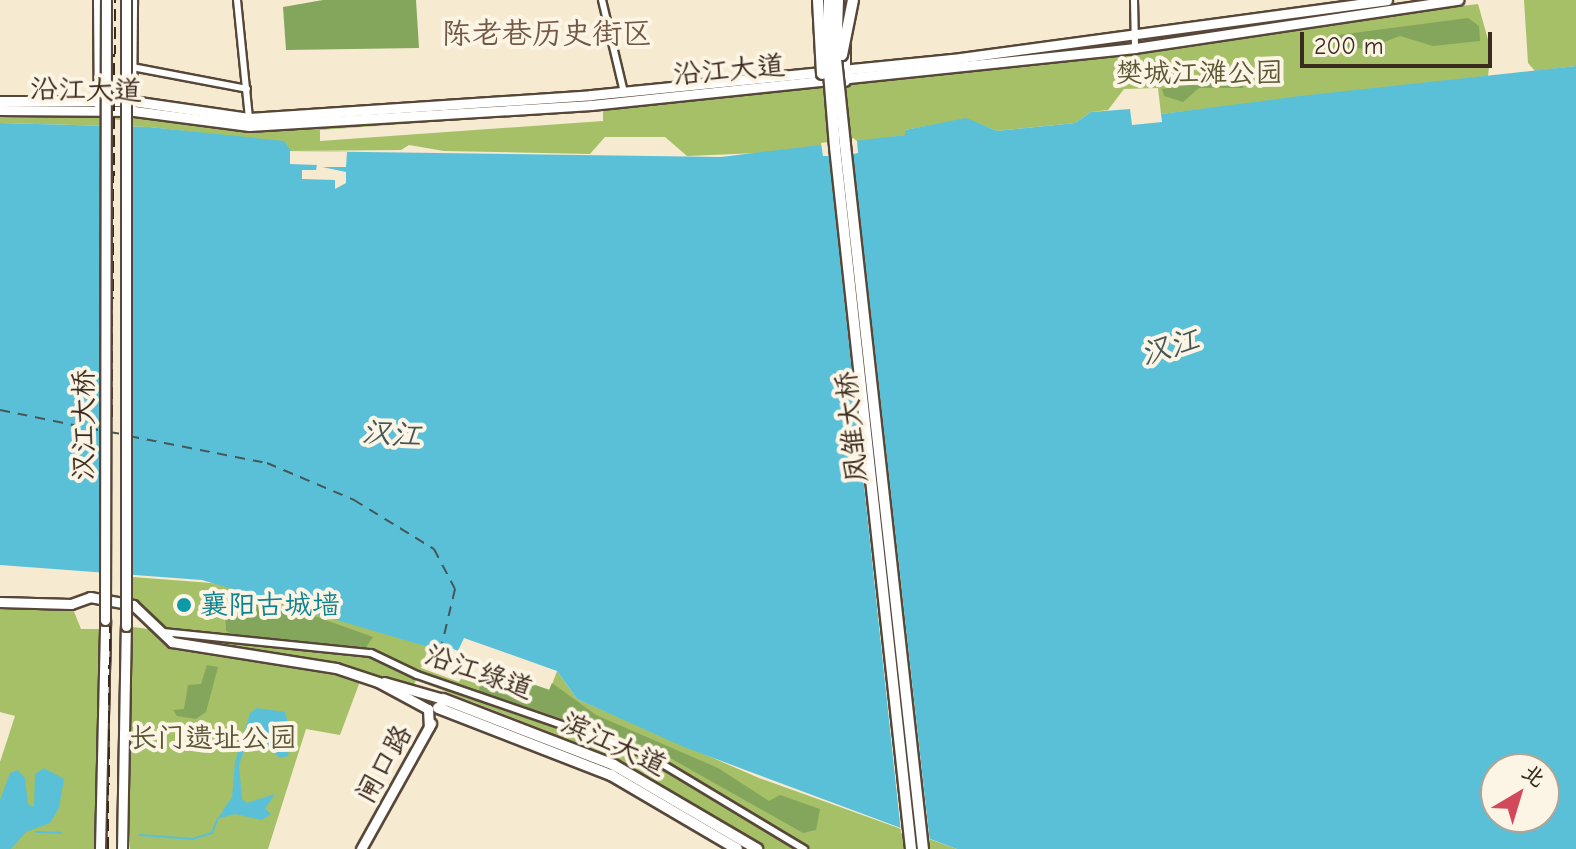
<!DOCTYPE html>
<meta charset="utf-8">
<style>
body{margin:0}
#map{position:relative;width:1576px;height:849px;overflow:hidden;background:#f6ead1;font-family:"Comic Neue","LXGW WenKai TC",sans-serif}
div>[style]{position:absolute}
[style*='--x']{left:calc(var(--x)*1px);top:calc(var(--y)*1px);width:calc(var(--w)*1px);rotate:calc(var(--a)*1deg)}
.green>*{inset:0;background:#a5c067}
.forest>*{inset:0;background:#84a65c}
.water>*{inset:0;background:#5ac0d8}
.pier>*{inset:0;background:#f6ead1}
.stream>*{height:2px;margin:-1px;padding:0 1px;transform-origin:1px;border-radius:1px;background:#5ac0d8}
.ferry>*{height:2px;margin-top:-1px;transform-origin:0;background:repeating-linear-gradient(90deg,#445756 0 10px,transparent 0 18px)}
.roads{filter:drop-shadow(2px 0 #574739) drop-shadow(-2px 0 #574739) drop-shadow(0 2px #574739) drop-shadow(0 -2px #574739)}
.street>*{height:6px;margin:-3px;padding:0 3px;transform-origin:3px;border-radius:3px;background:#fff}
.secondary>*{height:9px;margin:-4.5px;padding:0 4.5px;transform-origin:4.5px;border-radius:4.5px;background:#fff}
.primary>*{height:10px;margin:-5px;padding:0 5px;transform-origin:5px;border-radius:5px;background:#fff}
.rail>*{height:2px;margin-top:-1px;transform-origin:0;background:repeating-linear-gradient(90deg,#3b2a1e 0 12px,transparent 0 18px)}
.bridges{filter:drop-shadow(2px 0 #574739) drop-shadow(-2px 0 #574739) drop-shadow(0 2px #574739) drop-shadow(0 -2px #574739)}
.secondary-bridge>*{height:9px;margin:-4.5px;padding:0 4.5px;transform-origin:4.5px;border-radius:4.5px;background:#fff}
.primary-bridge>*{height:10px;margin:-5px;padding:0 5px;transform-origin:5px;border-radius:5px;background:#fff}
.dots>*{width:22px;height:22px;translate:-50% -50%;box-sizing:border-box;border:4px solid #fcf5e5;border-radius:50%}
span{translate:-50% -50%;white-space:nowrap;text-align:center;line-height:1.15;-webkit-text-stroke:8px #fcf5e5;paint-order:stroke}
.street-label{font-size:28px;color:#3b2a1e}
.park-label{font-size:28px;color:#5b5734}
.culture-label{font-size:28px;color:#0d838f}
.left{translate:0 -50%;text-align:left}
.neighbourhood-label{font-size:30px;color:#735846}
.water-label{font-size:30px;color:#445756;font-style:italic}
.north{position:absolute;left:1480px;top:753px;width:80px;height:80px;box-sizing:border-box;background:#fcf5e5;border:2px solid #afa495;border-radius:50%;rotate:38deg;font-size:22px;font-weight:700;line-height:32px;text-align:center;color:#3b2a1e}
.north::after{content:'';display:block;margin:auto;width:28px;height:36px;background:#d1495b;clip-path:polygon(50% 0,100% 100%,50% 72%,0 100%)}
.scale{position:absolute;left:1300px;top:32px;width:192px;height:36px;box-sizing:border-box;border:4px solid #3b2a1e;border-top:0;padding-left:10px;font-size:24px;line-height:28px;white-space:nowrap;color:#3b2a1e;-webkit-text-stroke:6px #fcf5e5;paint-order:stroke}
</style>
<div id="map">
<div class="green">
<div style="clip-path:polygon(1524px 0,1576px 0,1576px 66px,1535px 71px,1528px 63px)"></div>
<div style="clip-path:polygon(evenodd,1478px 4px,1491px 50px,1488px 76px,1161px 114px,1158px 88px,1124px 89px,1108px 110px,1091px 112px,1075px 123px,997px 131px,966px 119px,905px 130px,906px 135px,783px 152px,687px 156px,665px 137px,605px 137px,590px 154px,444px 151px,409px 145px,401px 150px,290px 151px,284px 142px,149px 127px,0 123px,0 110px,287px 124px,732px 92px,1478px 4px,603px 110px,603px 121px,320px 141px,320px 130px,603px 110px)"></div>
<div style="clip-path:polygon(133px 577px,224px 584px,429px 647px,421px 668px,459px 682px,463px 675px,478px 681px,483px 667px,550px 690px,557px 671px,577px 699px,759px 778px,957px 849px,763px 849px,606px 754px,416px 680px,413px 688px,362px 676px,340px 735px,306px 729px,268px 849px,130px 849px,126px 626px,155px 630px,133px 605px)"></div>
<div style="clip-path:polygon(0 602px,71px 604px,81px 629px,105px 629px,100px 849px,0 849px,0 762px,15px 716px,0 712px)"></div>
</div>
<div class="forest">
<div style="clip-path:polygon(323px 0,416px 0,419px 48px,286px 50px,283px 7px)"></div>
<div style="clip-path:polygon(1468px 18px,1479px 26px,1480px 41px,1433px 46px,1400px 36px,1366px 49px,1344px 47px,1338px 35px)"></div>
<div style="clip-path:polygon(1240px 77px,1245px 79px,1243px 88px,1199px 88px,1183px 102px,1164px 96px,1162px 89px)"></div>
<div style="clip-path:polygon(232px 594px,306px 613px,373px 637px,364px 650px,233px 634px,226px 631px,225px 604px)"></div>
<div style="clip-path:polygon(207px 665px,218px 667px,206px 712px,196px 719px,177px 716px,173px 710px,184px 709px,188px 685px,201px 684px)"></div>
<div style="clip-path:polygon(483px 667px,549px 690px,552px 683px,596px 715px,718px 768px,769px 801px,780px 795px,820px 809px,816px 830px,803px 833px,656px 750px,479px 691px)"></div>
</div>
<div class="water">
<div style="clip-path:polygon(evenodd,1576px 66px,1576px 849px,957px 849px,684px 747px,577px 699px,557px 671px,464px 638px,458px 651px,442px 644px,435px 649px,202px 580px,0 565px,0 123px,149px 127px,284px 141px,291px 151px,721px 157px,905px 135px,905px 130px,966px 118px,997px 131px,1075px 123px,1091px 112px,1130px 109px,1132px 125px,1162px 122px,1161px 114px,1300px 96px,1576px 66px,1496px 769px,1544px 769px,1544px 817px,1496px 817px,1496px 769px)"></div>
<div style="clip-path:polygon(257px 708px,285px 712px,291px 734px,288px 756px,280px 758px,263px 742px,244px 751px,239px 765px,242px 799px,247px 803px,275px 794px,265px 809px,271px 814px,262px 820px,235px 814px,217px 819px,232px 799px,235px 762px,250px 713px)"></div>
<div style="clip-path:polygon(44px 768px,64px 779px,59px 808px,50px 823px,26px 832px,11px 849px,0 849px,0 800px,10px 773px,18px 770px,25px 778px,28px 804px,34px 807px,35px 774px)"></div>
</div>
<div class="pier">
<div style="clip-path:polygon(101px 118px,130px 121px,130px 581px,100px 578px)"></div>
<div style="clip-path:polygon(853px 138px,857px 141px,858px 153px,853px 154px,930px 843px,901px 833px,829px 156px,823px 156px,821px 143px)"></div>
<div style="clip-path:polygon(290px 151px,347px 152px,346px 167px,322px 167px,346px 172px,346px 183px,335px 189px,335px 180px,302px 179px,302px 170px,316px 170px,317px 165px,290px 164px)"></div>
</div>
<div class="stream">
<div style="--x:224;--y:810;--w:14;--a:-54"></div>
<div style="--x:36;--y:832;--w:25;--a:2"></div>
<div style="--x:140;--y:835;--w:53;--a:4.3"></div>
<div style="--x:193;--y:839;--w:20;--a:-18"></div>
<div style="--x:212;--y:833;--w:16;--a:-68"></div>
</div>
<div class="ferry">
<div style="--x:0;--y:410;--w:105;--a:11.5"></div>
<div style="--x:109;--y:432;--w:13;--a:9"></div>
<div style="--x:129;--y:436;--w:141;--a:11.1"></div>
<div style="--x:267;--y:463;--w:95;--a:23"></div>
<div style="--x:354;--y:500;--w:94;--a:31.5"></div>
<div style="--x:434;--y:549;--w:45;--a:62.3"></div>
<div style="--x:455;--y:589;--w:57;--a:103.3"></div>
</div>
<div class="roads">
<div class="street">
<div style="--x:237;--y:0;--w:119;--a:84.2"></div>
<div style="--x:602;--y:0;--w:95;--a:76.6"></div>
<div style="--x:1134;--y:0;--w:48;--a:88.8"></div>
<div style="--x:132;--y:67;--w:117;--a:10.8"></div>
<div style="--x:163;--y:632;--w:209;--a:5.8"></div>
<div style="--x:371;--y:653;--w:51;--a:25.6"></div>
<div style="--x:417;--y:675;--w:240;--a:19"></div>
<div style="--x:644;--y:753;--w:187;--a:31"></div>
</div>
<div class="secondary">
<div style="--x:98;--y:0;--w:105;--a:89.5"></div>
<div style="--x:0;--y:101;--w:132;--a:0"></div>
<div style="--x:132;--y:101;--w:118;--a:8.3"></div>
<div style="--x:249;--y:118;--w:343;--a:-3.8"></div>
<div style="--x:591;--y:95;--w:363;--a:-5.7"></div>
<div style="--x:952;--y:59;--w:439;--a:-7.7"></div>
<div style="--x:131;--y:104;--w:104;--a:-89.4"></div>
<div style="--x:0;--y:110;--w:134;--a:0.4"></div>
<div style="--x:134;--y:111;--w:116;--a:7.4"></div>
<div style="--x:249;--y:126;--w:343;--a:-3.5"></div>
<div style="--x:591;--y:105;--w:547;--a:-5.98"></div>
<div style="--x:1135;--y:48;--w:327;--a:-8.5"></div>
<div style="--x:0;--y:602;--w:71;--a:1.6"></div>
<div style="--x:71;--y:604;--w:20;--a:-20"></div>
<div style="--x:90;--y:597;--w:44;--a:10.5"></div>
<div style="--x:133;--y:605;--w:54;--a:43.5"></div>
<div style="--x:172;--y:642;--w:166;--a:9"></div>
<div style="--x:336;--y:668;--w:44;--a:18.4"></div>
<div style="--x:378;--y:682;--w:57;--a:28.4"></div>
<div style="--x:428;--y:709;--w:18;--a:87"></div>
<div style="--x:384;--y:682;--w:61;--a:16.1"></div>
<div style="--x:443;--y:699;--w:8;--a:113"></div>
<div style="--x:100;--y:849;--w:229;--a:-88.7"></div>
<div style="--x:122;--y:849;--w:223;--a:-89"></div>
<div style="--x:361;--y:849;--w:144;--a:-60.9"></div>
</div>
<div class="primary">
<div style="--x:845;--y:47;--w:34;--a:90"></div>
<div style="--x:443;--y:699;--w:183;--a:21.1"></div>
<div style="--x:614;--y:765;--w:166;--a:30.4"></div>
<div style="--x:438;--y:708;--w:186;--a:21.2"></div>
<div style="--x:611;--y:775;--w:146;--a:30.4"></div>
</div>
</div>
<div class="rail">
<div style="--x:108;--y:849;--w:849;--a:-89.53"></div>
</div>
<div class="bridges">
<div class="secondary-bridge">
<div style="--x:105;--y:620;--w:620;--a:-89.91"></div>
<div style="--x:126;--y:626;--w:626;--a:-90"></div>
</div>
<div class="primary-bridge">
<div style="--x:818;--y:0;--w:74;--a:86.9"></div>
<div style="--x:829;--y:0;--w:60;--a:91"></div>
<div style="--x:828;--y:60;--w:87;--a:85.4"></div>
<div style="--x:835;--y:147;--w:706;--a:83.82"></div>
<div style="--x:838;--y:0;--w:59;--a:91.9"></div>
<div style="--x:836;--y:59;--w:86;--a:84"></div>
<div style="--x:845;--y:145;--w:708;--a:83.68"></div>
<div style="--x:842;--y:55;--w:56;--a:-78.7"></div>
</div>
</div>
<div class="dots">
<div style="left:184px;top:605px;background:#0f9aa8"></div>
</div>
<div class="street-label">
<span style="left:729px;top:70px;rotate:-5deg">沿江大道</span>
<span style="left:86px;top:90px;rotate:1deg">沿江大道</span>
<span style="left:84px;top:425px;rotate:-90deg">汉江大桥</span>
<span style="left:852px;top:427px;rotate:-96deg">凤雏大桥</span>
<span style="left:479px;top:672px;rotate:19deg">沿江绿道</span>
<span style="left:614px;top:744px;rotate:25deg">滨江大道</span>
<span style="left:384px;top:764px;rotate:-61deg">闸口路</span>
</div>
<div class="park-label">
<span style="left:1199px;top:73px">樊城江滩公园</span>
<span style="left:213px;top:738px">长门遗址公园</span>
</div>
<div class="culture-label">
<span class="left" style="left:200px;top:605px">襄阳古城墙</span>
</div>
<div class="neighbourhood-label">
<span style="left:547px;top:34px">陈老巷历史街区</span>
</div>
<div class="water-label">
<span style="left:1170px;top:348px;rotate:-17deg">汉江</span>
<span style="left:391px;top:435px;rotate:4deg">汉江</span>
</div>
<div class="north">北</div>
<div class="scale">200 m</div>
</div>
